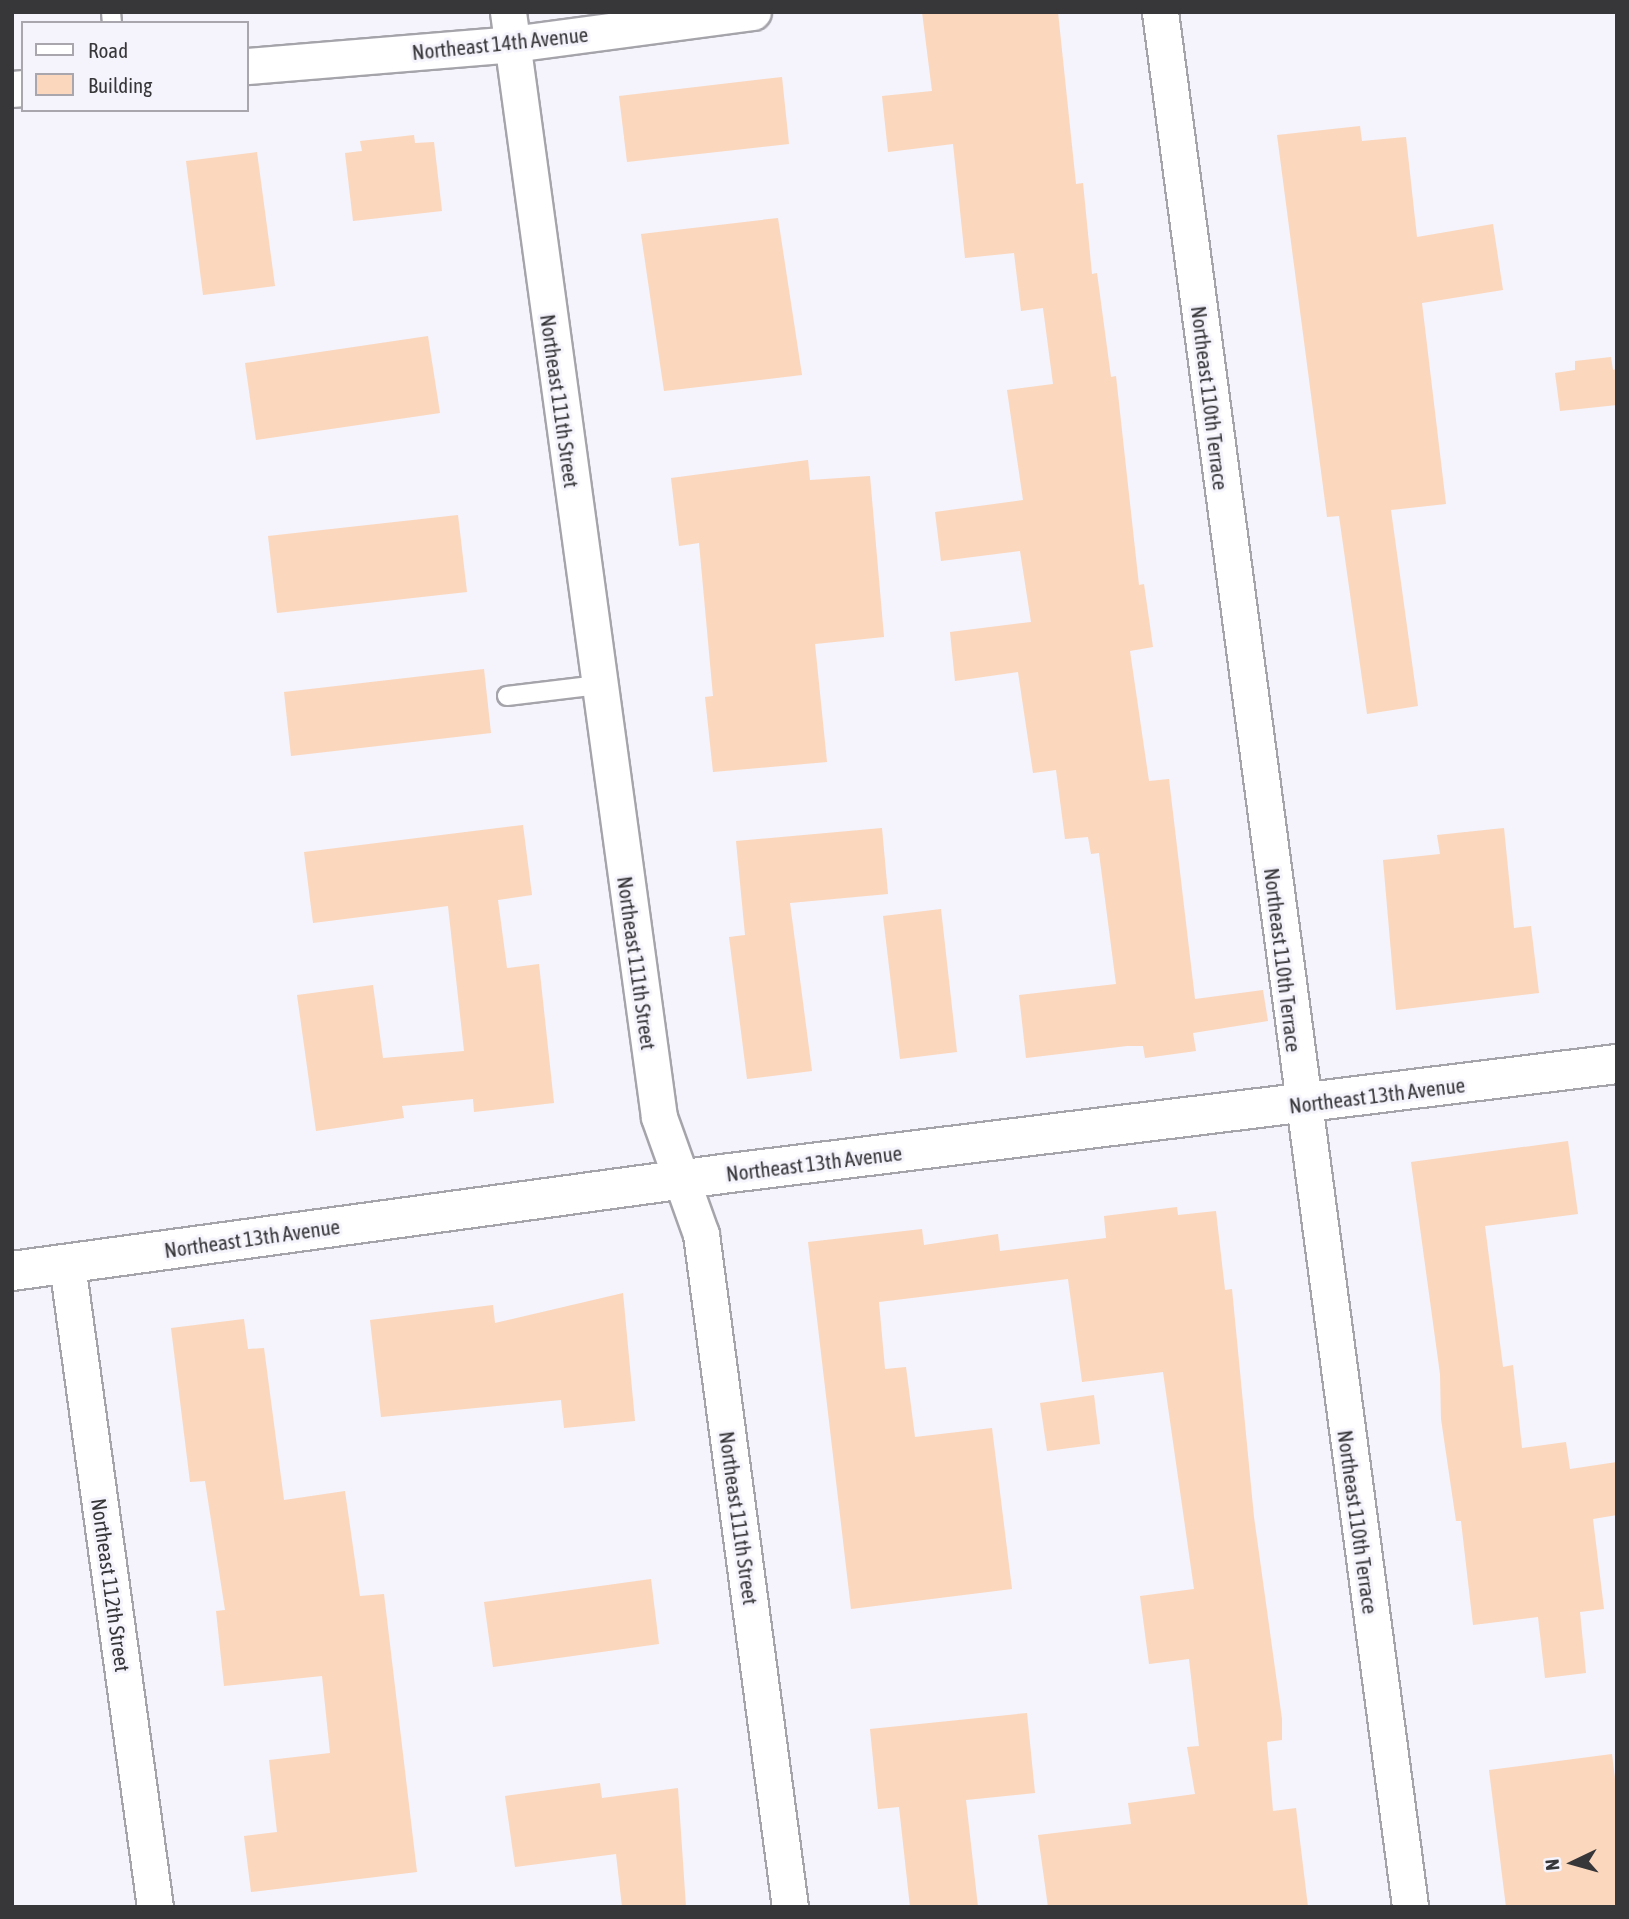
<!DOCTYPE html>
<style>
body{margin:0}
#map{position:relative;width:1629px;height:1919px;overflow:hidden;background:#f5f3fb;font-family:"Asap Condensed",sans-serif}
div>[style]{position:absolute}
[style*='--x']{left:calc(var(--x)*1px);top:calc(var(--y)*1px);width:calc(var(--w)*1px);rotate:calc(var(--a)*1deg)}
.building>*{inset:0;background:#fad7bd}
.roads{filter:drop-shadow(2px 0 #a6a4ab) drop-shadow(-2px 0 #a6a4ab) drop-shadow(0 2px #a6a4ab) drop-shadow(0 -2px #a6a4ab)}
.service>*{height:18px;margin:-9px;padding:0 9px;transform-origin:9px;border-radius:9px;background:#fff}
.minor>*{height:35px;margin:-17.5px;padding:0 17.5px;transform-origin:17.5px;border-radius:17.5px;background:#fff}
.tertiary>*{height:38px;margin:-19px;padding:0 19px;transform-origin:19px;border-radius:19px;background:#fff}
span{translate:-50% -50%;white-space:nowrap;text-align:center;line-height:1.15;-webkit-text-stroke:6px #f5f3fb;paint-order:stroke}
.street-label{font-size:21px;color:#373639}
.frame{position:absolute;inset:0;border:14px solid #373639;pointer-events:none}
.legend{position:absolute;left:21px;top:21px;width:228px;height:91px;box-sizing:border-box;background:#f5f3fb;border:2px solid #a9a7ad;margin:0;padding:9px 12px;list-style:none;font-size:21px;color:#373639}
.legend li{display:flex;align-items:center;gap:14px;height:35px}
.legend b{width:35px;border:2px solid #a9a7ad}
.north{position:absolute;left:1538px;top:1828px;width:70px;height:70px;-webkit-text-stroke:5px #f5f3fb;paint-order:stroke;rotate:265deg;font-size:19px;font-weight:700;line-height:28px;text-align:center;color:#373639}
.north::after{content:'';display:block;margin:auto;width:24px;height:32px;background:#373639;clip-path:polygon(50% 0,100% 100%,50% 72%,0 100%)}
</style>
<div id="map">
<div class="building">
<div style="clip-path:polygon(922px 12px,1058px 12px,1076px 184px,1083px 183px,1092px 274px,1097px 273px,1111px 377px,1116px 376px,1139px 585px,1144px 584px,1153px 647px,1130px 651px,1149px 781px,1169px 779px,1195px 999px,1263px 990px,1268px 1021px,1193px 1033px,1196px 1051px,1145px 1058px,1143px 1046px,1127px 1046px,1026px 1058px,1019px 995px,1116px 984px,1099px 853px,1091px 854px,1088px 837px,1065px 839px,1056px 770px,1033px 773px,1018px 672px,955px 681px,950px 632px,1031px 622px,1020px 551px,941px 561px,935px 512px,1023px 500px,1007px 390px,1053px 384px,1043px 308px,1021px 311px,1014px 253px,965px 258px,953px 144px,888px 152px,882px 96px,932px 91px)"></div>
<div style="clip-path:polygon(782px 77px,789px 144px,627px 162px,619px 96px)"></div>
<div style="clip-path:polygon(1360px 126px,1362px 141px,1406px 137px,1417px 237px,1493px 224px,1503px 290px,1422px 303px,1446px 504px,1391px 510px,1418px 706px,1367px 714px,1339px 516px,1327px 517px,1277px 135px)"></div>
<div style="clip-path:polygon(414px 135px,415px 143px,434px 142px,442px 211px,353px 221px,345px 153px,362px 151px,360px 141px)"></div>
<div style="clip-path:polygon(257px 152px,275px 286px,203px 295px,186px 161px)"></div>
<div style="clip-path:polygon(778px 218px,802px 375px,664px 391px,641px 234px)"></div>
<div style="clip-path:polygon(428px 336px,440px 413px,256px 440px,245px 363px)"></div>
<div style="clip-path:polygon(1611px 357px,1613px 370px,1617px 369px,1617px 405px,1560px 411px,1555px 373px,1575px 370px,1575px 361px)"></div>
<div style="clip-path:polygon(808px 460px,810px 480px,870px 476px,884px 637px,815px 644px,827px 762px,713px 772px,705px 697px,713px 696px,699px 543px,679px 546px,671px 478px)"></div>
<div style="clip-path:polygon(458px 515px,467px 592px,277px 613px,268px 536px)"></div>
<div style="clip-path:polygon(484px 669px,491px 733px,291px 756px,284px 692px)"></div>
<div style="clip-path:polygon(523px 825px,532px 895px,498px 900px,507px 968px,539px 964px,554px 1103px,474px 1112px,473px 1099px,402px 1106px,404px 1118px,316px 1131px,297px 995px,373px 985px,383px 1058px,464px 1051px,448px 906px,313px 923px,304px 852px)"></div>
<div style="clip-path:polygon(882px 828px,888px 894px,790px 903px,812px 1071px,747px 1079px,729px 937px,745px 935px,736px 841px)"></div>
<div style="clip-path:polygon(1504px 828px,1514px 928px,1531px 926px,1539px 993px,1396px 1010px,1383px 860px,1440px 854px,1437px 835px)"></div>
<div style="clip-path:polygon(941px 909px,957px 1052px,900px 1059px,883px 916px)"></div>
<div style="clip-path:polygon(1568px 1141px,1578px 1214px,1485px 1226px,1503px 1367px,1513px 1365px,1522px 1448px,1566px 1442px,1570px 1469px,1617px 1462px,1617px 1515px,1593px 1519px,1604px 1609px,1580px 1612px,1586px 1673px,1545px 1678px,1538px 1617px,1473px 1625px,1461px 1521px,1456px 1521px,1441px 1419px,1440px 1374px,1411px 1162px)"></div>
<div style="clip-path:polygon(1177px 1207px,1178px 1215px,1216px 1211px,1225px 1290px,1232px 1289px,1254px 1517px,1282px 1719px,1282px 1740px,1267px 1742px,1273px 1811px,1296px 1808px,1308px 1907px,1048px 1907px,1038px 1835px,1131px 1824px,1128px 1803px,1195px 1794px,1187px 1747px,1199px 1746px,1189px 1659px,1149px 1664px,1140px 1596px,1194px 1589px,1163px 1372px,1082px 1382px,1068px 1279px,879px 1302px,885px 1369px,906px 1367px,915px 1437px,992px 1428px,1012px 1589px,851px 1609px,808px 1242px,922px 1229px,924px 1245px,998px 1234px,1000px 1251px,1106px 1238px,1104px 1216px)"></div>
<div style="clip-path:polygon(623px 1293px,635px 1421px,564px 1428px,561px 1400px,381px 1417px,370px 1320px,493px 1305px,495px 1323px)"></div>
<div style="clip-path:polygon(244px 1319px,248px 1349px,264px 1348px,284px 1500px,345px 1491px,360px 1596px,384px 1594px,417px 1872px,251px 1892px,244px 1836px,277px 1832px,269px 1760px,330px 1753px,322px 1676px,224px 1686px,216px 1611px,225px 1610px,205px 1481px,190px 1482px,171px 1328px)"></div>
<div style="clip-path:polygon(1094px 1395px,1100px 1444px,1047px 1451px,1040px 1403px)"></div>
<div style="clip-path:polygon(651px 1579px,659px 1644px,493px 1667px,484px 1602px)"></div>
<div style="clip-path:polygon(1027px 1713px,1035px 1793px,966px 1800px,978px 1907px,910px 1907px,899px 1807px,878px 1809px,870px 1729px)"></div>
<div style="clip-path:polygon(1612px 1754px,1617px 1795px,1617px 1907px,1506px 1907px,1489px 1770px)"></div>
<div style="clip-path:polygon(600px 1783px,602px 1798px,678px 1788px,686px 1907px,622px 1907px,616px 1854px,515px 1867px,505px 1796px)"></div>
</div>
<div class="roads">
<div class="service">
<div style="--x:111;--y:12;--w:11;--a:85"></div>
<div style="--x:507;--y:696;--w:92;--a:-6.9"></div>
</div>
<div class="minor">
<div style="--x:508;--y:12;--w:1115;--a:82.22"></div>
<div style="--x:659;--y:1117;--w:124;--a:70.3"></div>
<div style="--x:701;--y:1234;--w:679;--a:82.47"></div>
<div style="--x:1160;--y:12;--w:1911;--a:82.48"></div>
<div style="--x:247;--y:66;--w:266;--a:-4.7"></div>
<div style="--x:512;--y:44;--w:243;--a:-7.6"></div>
<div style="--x:12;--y:89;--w:11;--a:-5"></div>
<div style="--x:67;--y:1264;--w:649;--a:82.21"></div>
</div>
<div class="tertiary">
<div style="--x:12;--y:1271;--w:717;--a:-7.78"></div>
<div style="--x:722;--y:1174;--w:902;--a:-7.01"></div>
</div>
</div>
<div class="street-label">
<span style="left:500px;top:43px;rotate:-6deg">Northeast 14th Avenue</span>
<span style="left:1210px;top:398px;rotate:83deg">Northeast 110th Terrace</span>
<span style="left:560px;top:401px;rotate:82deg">Northeast 111th Street</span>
<span style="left:1283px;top:960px;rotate:83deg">Northeast 110th Terrace</span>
<span style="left:637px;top:963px;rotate:82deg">Northeast 111th Street</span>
<span style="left:1377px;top:1095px;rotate:-7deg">Northeast 13th Avenue</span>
<span style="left:814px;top:1163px;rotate:-7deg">Northeast 13th Avenue</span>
<span style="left:252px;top:1238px;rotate:-8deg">Northeast 13th Avenue</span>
<span style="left:739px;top:1518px;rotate:82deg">Northeast 111th Street</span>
<span style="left:1358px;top:1522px;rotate:82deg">Northeast 110th Terrace</span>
<span style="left:111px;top:1585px;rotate:82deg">Northeast 112th Street</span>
</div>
<div class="frame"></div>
<ul class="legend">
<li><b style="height:9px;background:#fff"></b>Road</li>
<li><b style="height:19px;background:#fad7bd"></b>Building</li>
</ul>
<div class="north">N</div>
</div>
